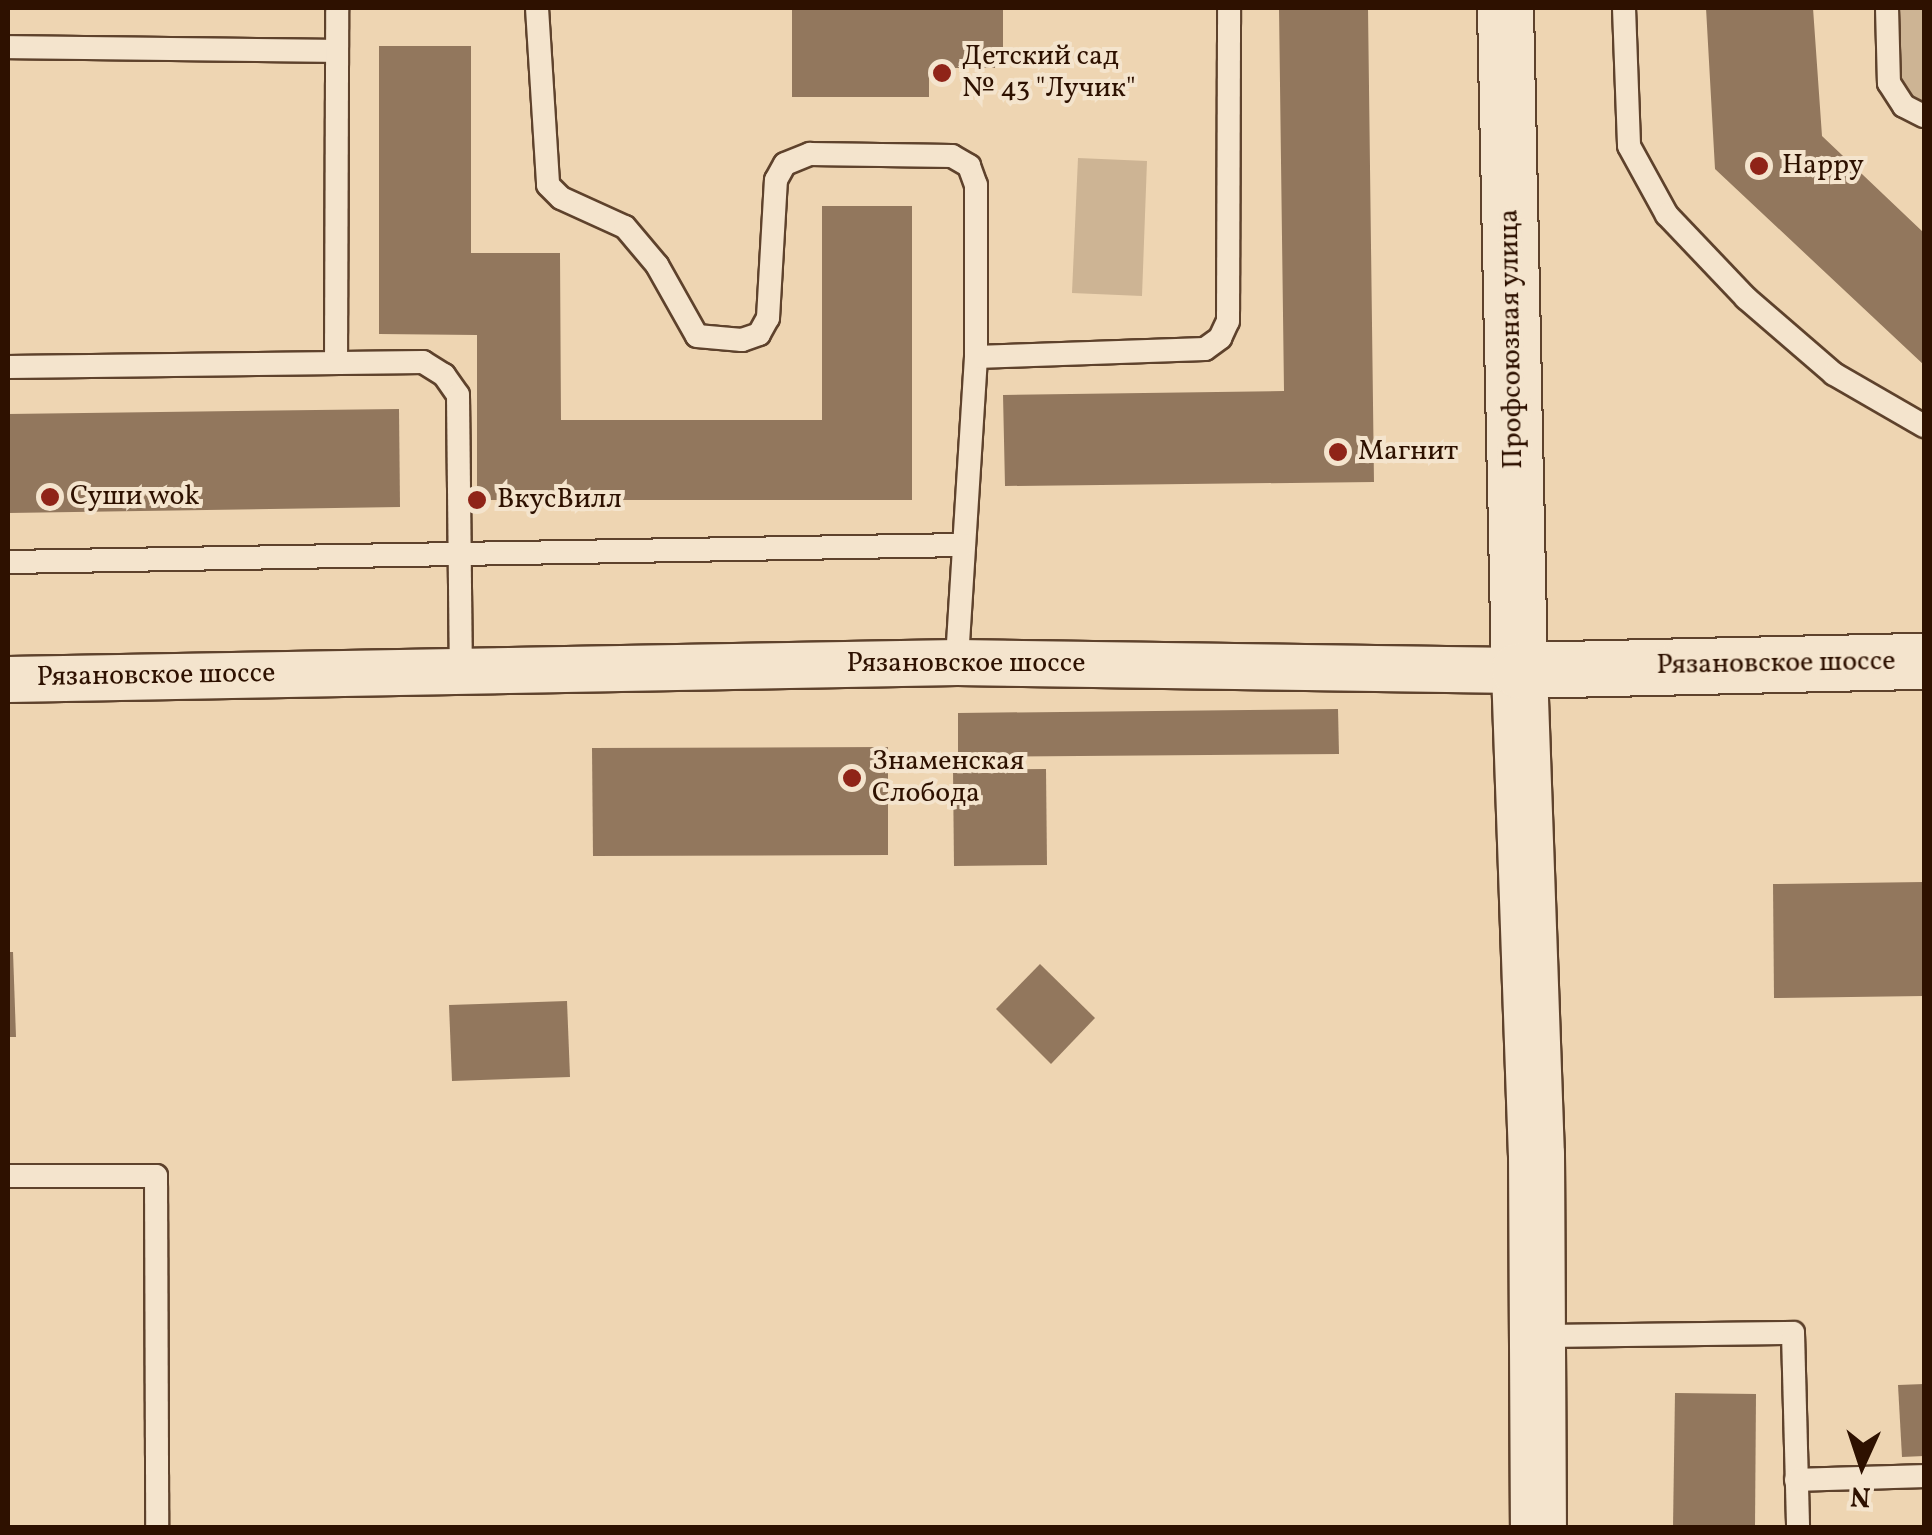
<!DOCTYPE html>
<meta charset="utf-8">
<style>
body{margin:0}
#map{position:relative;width:1932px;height:1535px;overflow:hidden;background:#eed5b2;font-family:Vollkorn,serif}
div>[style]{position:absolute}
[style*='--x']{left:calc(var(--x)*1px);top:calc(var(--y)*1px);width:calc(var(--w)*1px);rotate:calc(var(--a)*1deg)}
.green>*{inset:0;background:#cdb494}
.building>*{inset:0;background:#92775d}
.roads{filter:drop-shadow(2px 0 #5e422c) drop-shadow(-2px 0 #5e422c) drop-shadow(0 2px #5e422c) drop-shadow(0 -2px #5e422c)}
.service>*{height:22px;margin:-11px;padding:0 11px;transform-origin:11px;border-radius:11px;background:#f4e4cd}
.minor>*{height:45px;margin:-22.5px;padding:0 22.5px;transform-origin:22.5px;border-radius:22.5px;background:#f4e4cd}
.tertiary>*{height:55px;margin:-27.5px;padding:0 27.5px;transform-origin:27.5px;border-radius:27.5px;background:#f4e4cd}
.secondary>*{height:55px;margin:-27.5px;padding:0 27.5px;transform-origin:27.5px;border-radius:27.5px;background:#f4e4cd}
.dots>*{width:28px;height:28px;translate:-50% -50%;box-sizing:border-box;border:5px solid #f4e4cd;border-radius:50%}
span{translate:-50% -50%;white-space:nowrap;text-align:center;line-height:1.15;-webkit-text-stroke:8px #f4e4cd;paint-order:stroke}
.poi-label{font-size:28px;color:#2e1100}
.left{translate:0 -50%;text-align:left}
.street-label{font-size:28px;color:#2e1100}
.frame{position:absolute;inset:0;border:10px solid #2e1100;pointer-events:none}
.north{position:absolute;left:1812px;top:1415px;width:100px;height:100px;-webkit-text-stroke:8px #f4e4cd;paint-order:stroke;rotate:183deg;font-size:28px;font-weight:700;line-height:40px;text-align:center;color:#2e1100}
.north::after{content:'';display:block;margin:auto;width:35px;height:45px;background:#2e1100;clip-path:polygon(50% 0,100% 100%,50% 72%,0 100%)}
</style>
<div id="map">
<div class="green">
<div style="clip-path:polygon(1898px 8px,1924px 8px,1924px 110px,1899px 83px)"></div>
<div style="clip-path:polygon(1078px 158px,1147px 161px,1142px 296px,1072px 293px)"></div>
</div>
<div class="building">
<div style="clip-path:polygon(792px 8px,1003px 8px,1003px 68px,929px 68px,929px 97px,792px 97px)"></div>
<div style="clip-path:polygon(1279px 8px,1368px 8px,1374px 482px,1005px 486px,1003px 395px,1284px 391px)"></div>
<div style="clip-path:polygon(1706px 8px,1813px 8px,1822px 136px,1924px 233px,1924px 365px,1715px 169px)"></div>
<div style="clip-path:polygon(379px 46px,471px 46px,471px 253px,560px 253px,561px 420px,822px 420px,822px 206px,912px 206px,912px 500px,477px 500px,477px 335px,379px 334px)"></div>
<div style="clip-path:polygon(399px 409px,400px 507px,8px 513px,8px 414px)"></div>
<div style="clip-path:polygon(1338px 709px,1339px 754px,958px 757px,958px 713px)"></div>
<div style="clip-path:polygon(888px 747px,888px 855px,593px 856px,592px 748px)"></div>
<div style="clip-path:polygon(1046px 769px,1047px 865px,954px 866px,953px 770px)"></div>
<div style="clip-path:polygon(1924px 882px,1924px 996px,1774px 998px,1773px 884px)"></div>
<div style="clip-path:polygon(8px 952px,13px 952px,16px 1037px,8px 1037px)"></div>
<div style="clip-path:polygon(1040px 964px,1095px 1018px,1051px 1064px,996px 1009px)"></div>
<div style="clip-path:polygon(567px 1001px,570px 1077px,452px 1081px,449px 1005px)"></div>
<div style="clip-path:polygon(1924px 1384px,1924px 1456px,1902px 1457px,1898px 1385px)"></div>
<div style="clip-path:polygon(1675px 1393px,1756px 1394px,1755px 1528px,1673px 1528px)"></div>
</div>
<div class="roads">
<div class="service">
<div style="--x:537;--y:8;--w:177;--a:86.4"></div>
<div style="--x:548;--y:185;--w:18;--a:45"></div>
<div style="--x:561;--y:198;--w:70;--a:24.4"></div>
<div style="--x:625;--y:227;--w:50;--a:49.9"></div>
<div style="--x:657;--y:265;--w:81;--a:60.6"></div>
<div style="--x:697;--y:336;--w:45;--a:5.1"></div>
<div style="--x:742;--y:340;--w:18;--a:-19"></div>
<div style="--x:759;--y:334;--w:18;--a:-61"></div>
<div style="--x:768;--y:318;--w:138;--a:-86.7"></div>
<div style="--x:776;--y:180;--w:18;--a:-61"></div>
<div style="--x:785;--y:164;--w:27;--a:-22"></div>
<div style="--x:810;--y:154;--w:142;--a:0.8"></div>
<div style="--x:952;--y:156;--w:20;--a:30"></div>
<div style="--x:969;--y:166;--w:20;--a:70"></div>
<div style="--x:976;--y:185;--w:172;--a:90"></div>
<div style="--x:976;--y:357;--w:306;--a:93.6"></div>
<div style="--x:1624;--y:8;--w:138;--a:87.9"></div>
<div style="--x:1629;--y:146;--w:79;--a:61.2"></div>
<div style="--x:1667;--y:215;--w:115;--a:46.4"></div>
<div style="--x:1746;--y:298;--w:116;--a:40.8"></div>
<div style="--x:1834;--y:374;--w:104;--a:30"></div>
<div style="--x:1887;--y:8;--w:75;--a:88.5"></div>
<div style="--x:1889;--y:83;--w:27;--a:57"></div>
<div style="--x:1904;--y:106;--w:22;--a:27"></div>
<div style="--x:8;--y:47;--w:324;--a:0.7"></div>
<div style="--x:976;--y:357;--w:229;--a:-2"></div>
<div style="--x:1205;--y:349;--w:19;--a:-36"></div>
<div style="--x:1220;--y:338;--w:19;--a:-65"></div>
<div style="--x:1228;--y:321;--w:313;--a:-89.8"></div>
<div style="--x:336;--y:361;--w:353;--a:-89.8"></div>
<div style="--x:8;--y:367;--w:415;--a:-0.7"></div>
<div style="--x:423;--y:362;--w:25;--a:32"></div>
<div style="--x:444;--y:375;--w:24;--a:55"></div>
<div style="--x:458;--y:395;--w:275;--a:89.4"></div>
<div style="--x:8;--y:562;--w:956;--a:-1.02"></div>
<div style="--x:8;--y:1176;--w:148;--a:0"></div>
<div style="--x:156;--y:1176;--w:352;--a:89.8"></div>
<div style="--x:1537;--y:1336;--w:256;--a:-0.7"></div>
<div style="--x:1793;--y:1333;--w:195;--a:88.5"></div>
<div style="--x:1796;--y:1480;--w:128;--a:-1.8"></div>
</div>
<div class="minor">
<div style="--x:8;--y:679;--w:949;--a:-1.03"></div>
<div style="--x:957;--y:662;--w:562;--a:0.82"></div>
</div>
<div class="tertiary">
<div style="--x:1519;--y:670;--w:484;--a:88"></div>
<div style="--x:1536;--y:1154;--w:374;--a:89.7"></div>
</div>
<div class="secondary">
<div style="--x:1505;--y:8;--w:662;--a:88.79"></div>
<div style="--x:1519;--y:670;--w:405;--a:-1.3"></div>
</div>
</div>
<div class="dots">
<div style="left:942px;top:73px;background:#8f2418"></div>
<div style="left:1759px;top:166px;background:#8f2418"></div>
<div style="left:1338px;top:452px;background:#8f2418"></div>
<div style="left:50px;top:497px;background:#8f2418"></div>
<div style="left:477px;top:500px;background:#8f2418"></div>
<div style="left:852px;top:778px;background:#8f2418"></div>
</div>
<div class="poi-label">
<span class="left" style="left:962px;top:73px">Детский сад<br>№ 43 "Лучик"</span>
<span class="left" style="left:1782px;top:166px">Happy</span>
<span class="left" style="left:1358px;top:452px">Магнит</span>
<span class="left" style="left:70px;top:497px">Суши wok</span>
<span class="left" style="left:497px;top:500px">ВкусВилл</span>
<span class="left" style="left:872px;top:778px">Знаменская<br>Слобода</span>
</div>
<div class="street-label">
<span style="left:1512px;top:339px;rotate:-91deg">Профсоюзная улица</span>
<span style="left:966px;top:664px">Рязановское шоссе</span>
<span style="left:1776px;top:664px;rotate:-1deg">Рязановское шоссе</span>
<span style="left:156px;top:676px;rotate:-1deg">Рязановское шоссе</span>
</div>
<div class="frame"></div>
<div class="north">N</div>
</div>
